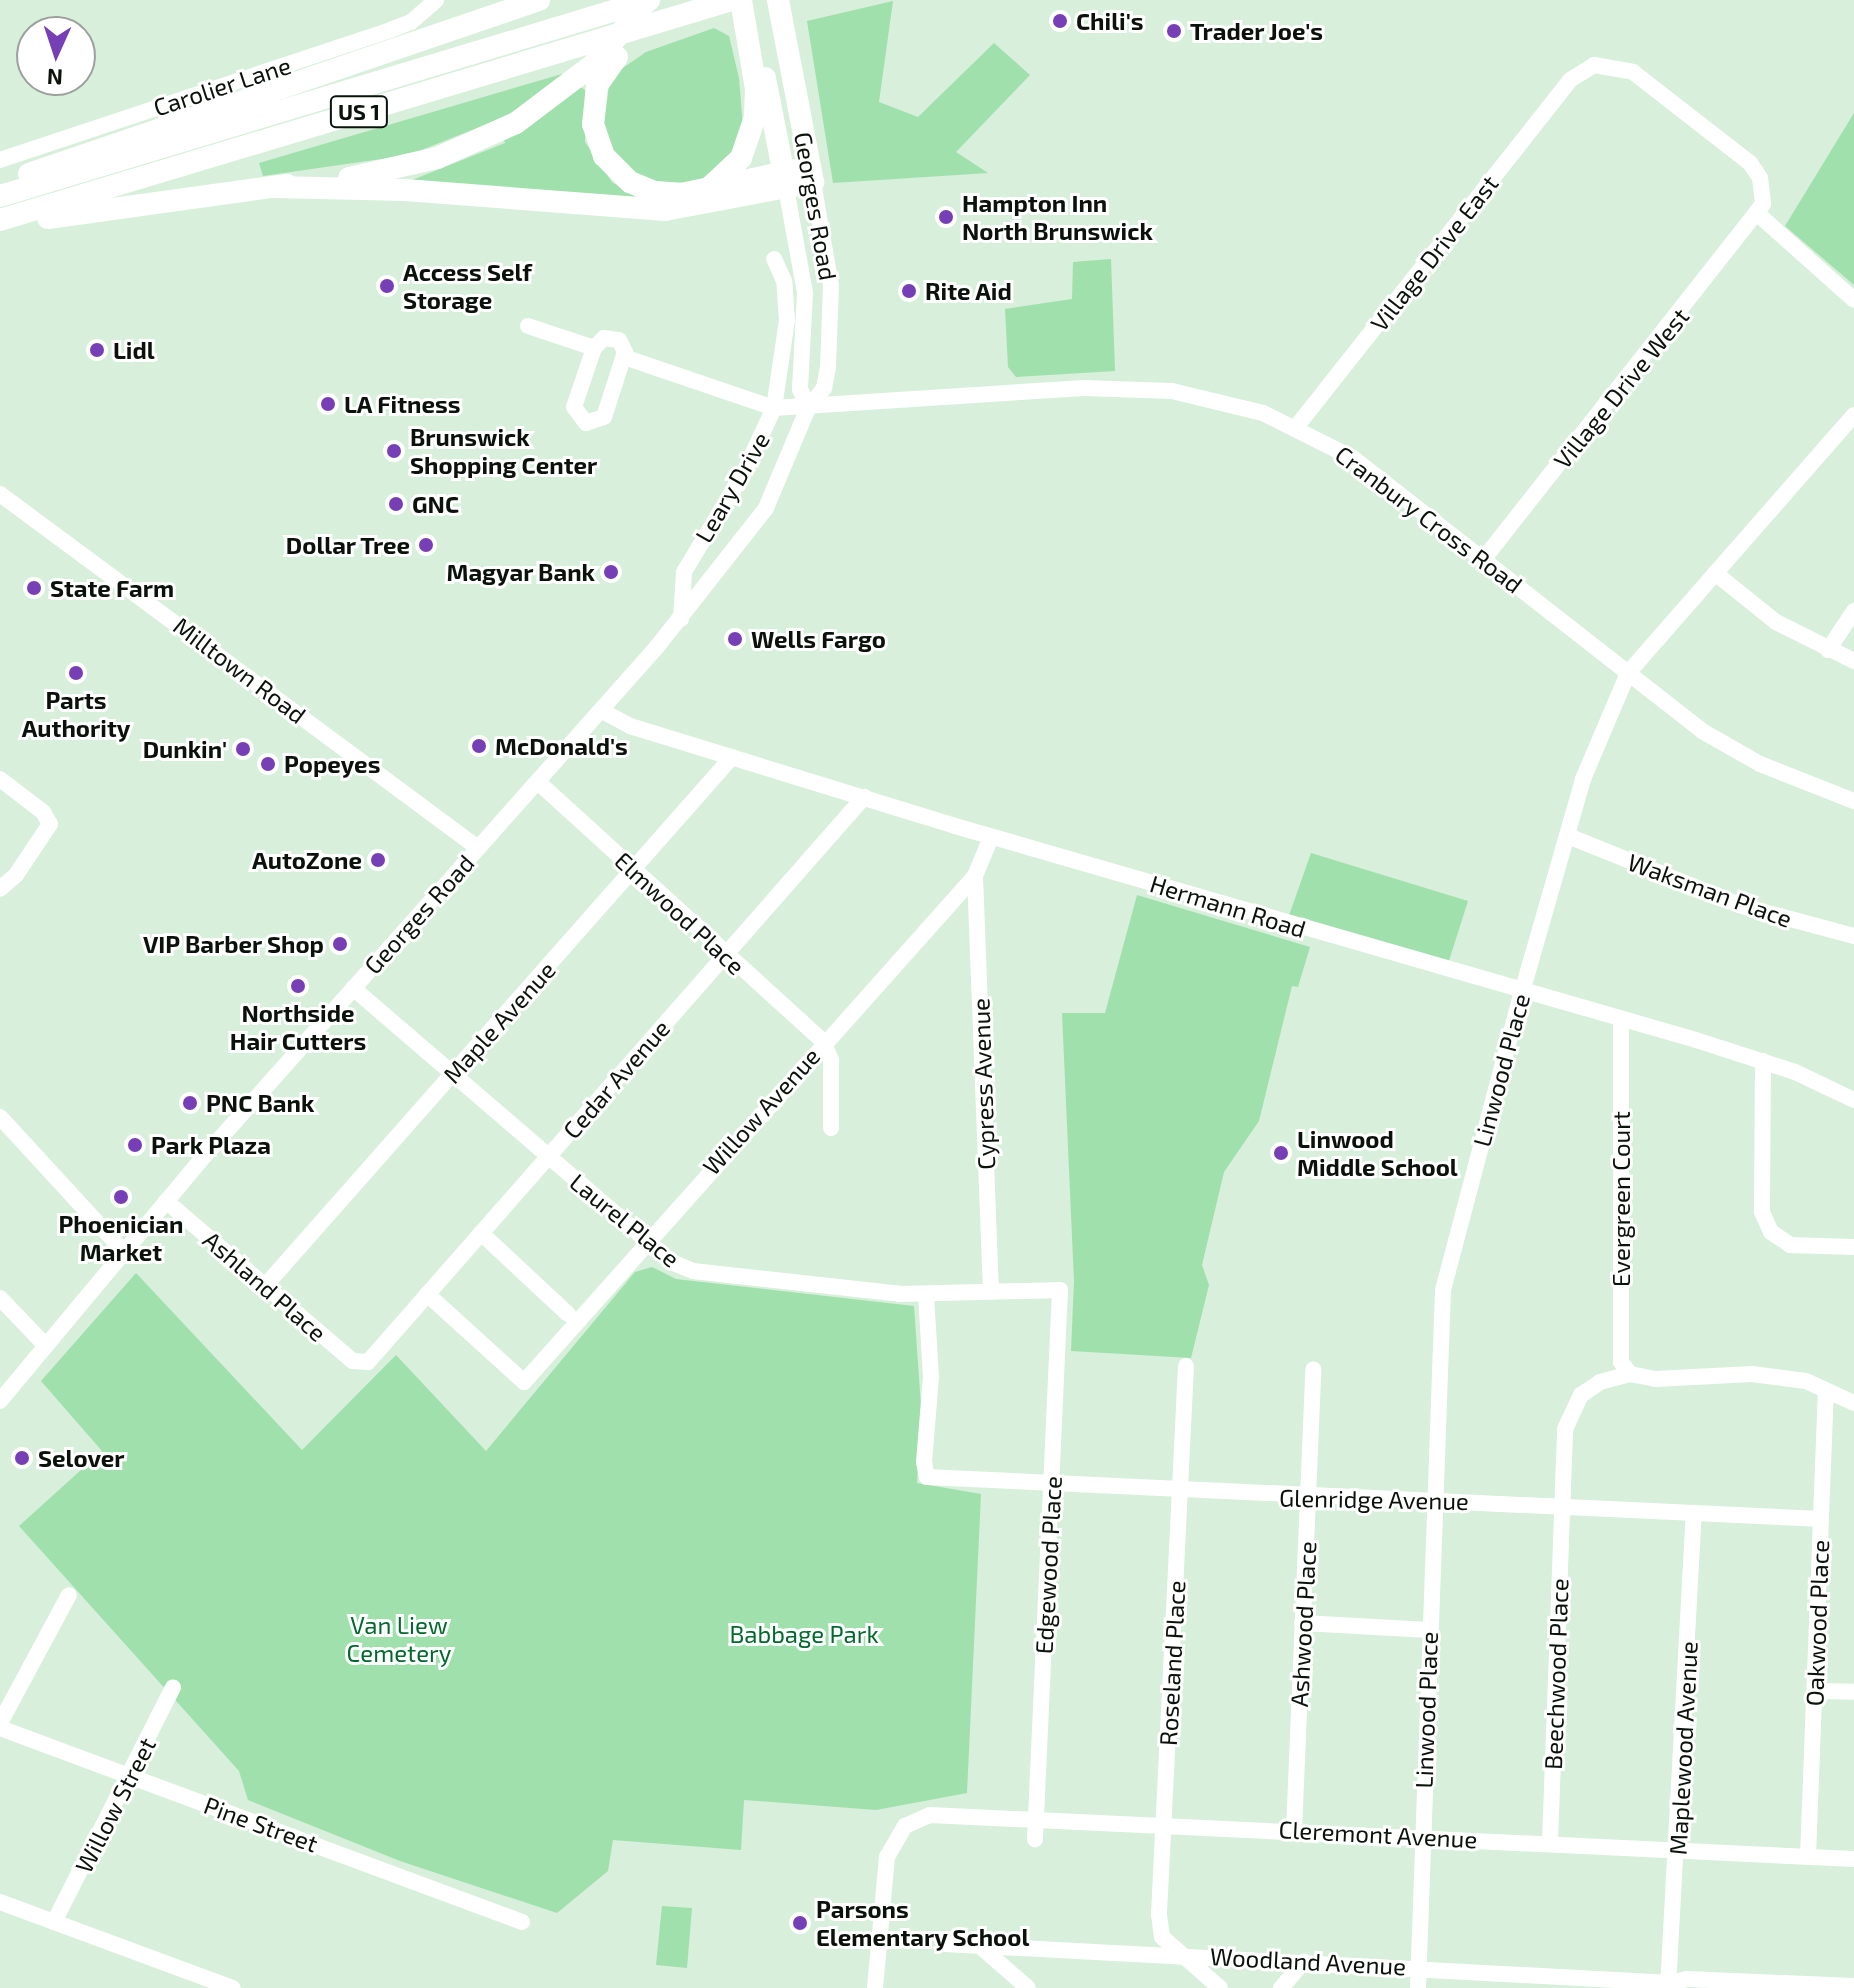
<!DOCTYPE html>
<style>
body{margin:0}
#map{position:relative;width:1854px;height:1988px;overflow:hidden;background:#d7efdb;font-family:"Exo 2",sans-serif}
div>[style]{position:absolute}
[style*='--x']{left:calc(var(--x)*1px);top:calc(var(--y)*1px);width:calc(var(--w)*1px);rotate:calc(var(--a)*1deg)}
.green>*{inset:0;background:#a0e0ac}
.minor>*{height:16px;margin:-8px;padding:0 8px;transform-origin:8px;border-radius:8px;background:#fff}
.highway>*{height:22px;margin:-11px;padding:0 11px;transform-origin:11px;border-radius:11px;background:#fff}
.dots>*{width:22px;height:22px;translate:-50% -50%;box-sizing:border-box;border:4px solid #fff;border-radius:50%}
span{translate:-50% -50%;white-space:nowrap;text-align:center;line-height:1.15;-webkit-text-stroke:6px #fff;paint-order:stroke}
.shield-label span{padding:2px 6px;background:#fff;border:2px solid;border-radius:6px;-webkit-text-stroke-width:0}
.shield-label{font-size:22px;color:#0a120b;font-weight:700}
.poi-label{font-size:24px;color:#0a120b;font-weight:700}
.left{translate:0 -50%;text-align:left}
.right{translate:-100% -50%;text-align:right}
.street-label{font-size:24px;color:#0a120b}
.park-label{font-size:24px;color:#00692c}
.north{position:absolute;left:16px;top:16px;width:80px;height:80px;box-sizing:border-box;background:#fff;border:2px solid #9da09d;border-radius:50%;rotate:183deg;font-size:22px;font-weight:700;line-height:32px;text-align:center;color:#0a120b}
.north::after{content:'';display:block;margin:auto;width:28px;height:36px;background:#763fb6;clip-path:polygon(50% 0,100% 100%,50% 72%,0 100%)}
</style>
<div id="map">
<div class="green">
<div style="clip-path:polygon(893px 1px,879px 102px,918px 117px,994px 43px,1030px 75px,956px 152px,988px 173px,833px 183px,807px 21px)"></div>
<div style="clip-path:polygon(714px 28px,729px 36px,739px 78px,744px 139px,705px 181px,662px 187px,621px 165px,603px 133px,610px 77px,646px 52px)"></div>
<div style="clip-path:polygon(562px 74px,585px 90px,585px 142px,612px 182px,648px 205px,407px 182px,505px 143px,497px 120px,409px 155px,263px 176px,259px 163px)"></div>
<div style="clip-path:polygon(1854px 113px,1854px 285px,1785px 226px)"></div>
<div style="clip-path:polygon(1111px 259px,1115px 371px,1016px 377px,1008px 367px,1005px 309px,1072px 299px,1073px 262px)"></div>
<div style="clip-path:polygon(1311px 853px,1468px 901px,1446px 970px,1286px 924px)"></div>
<div style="clip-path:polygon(1137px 895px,1310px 947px,1298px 987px,1292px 986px,1259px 1121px,1224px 1172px,1202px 1265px,1209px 1285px,1191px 1358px,1071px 1351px,1074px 1281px,1062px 1013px,1105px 1013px)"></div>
<div style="clip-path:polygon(652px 1267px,676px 1279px,914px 1306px,921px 1406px,917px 1483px,981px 1494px,967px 1793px,876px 1810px,744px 1800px,741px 1850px,613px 1840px,608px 1871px,557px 1913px,400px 1861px,248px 1800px,239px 1771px,19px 1526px,102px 1451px,41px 1381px,136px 1273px,302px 1450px,396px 1355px,486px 1451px,635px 1272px)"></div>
<div style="clip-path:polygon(662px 1906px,692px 1908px,687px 1968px,656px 1965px)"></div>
</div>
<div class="minor">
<div style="--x:0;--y:160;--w:411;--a:-18.4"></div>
<div style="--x:390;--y:30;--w:22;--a:-21"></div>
<div style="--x:411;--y:22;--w:33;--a:-41"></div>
<div style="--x:786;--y:188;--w:107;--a:79.7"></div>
<div style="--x:805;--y:293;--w:96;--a:93"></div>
<div style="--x:800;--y:389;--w:21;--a:67"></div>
<div style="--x:1759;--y:215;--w:127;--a:41.8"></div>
<div style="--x:528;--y:326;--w:70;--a:18.4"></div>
<div style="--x:604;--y:338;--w:15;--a:8"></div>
<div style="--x:619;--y:340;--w:13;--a:63"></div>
<div style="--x:625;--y:352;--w:68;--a:107.9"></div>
<div style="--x:604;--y:417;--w:19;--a:162"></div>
<div style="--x:586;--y:423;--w:20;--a:-127"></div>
<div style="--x:574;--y:407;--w:62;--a:-71.3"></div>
<div style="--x:594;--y:348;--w:14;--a:-45"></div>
<div style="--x:624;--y:357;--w:158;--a:18.8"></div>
<div style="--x:774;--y:408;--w:311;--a:-3.7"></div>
<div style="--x:1084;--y:388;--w:88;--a:2"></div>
<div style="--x:1172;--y:391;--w:94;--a:13.6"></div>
<div style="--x:1263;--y:413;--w:101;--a:26.6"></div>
<div style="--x:1353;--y:458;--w:443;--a:38"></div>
<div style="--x:1702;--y:731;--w:67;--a:29.6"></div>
<div style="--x:1760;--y:764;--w:101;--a:21.5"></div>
<div style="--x:1297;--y:426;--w:441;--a:-51.7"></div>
<div style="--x:1570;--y:80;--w:28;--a:-32"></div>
<div style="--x:1594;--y:65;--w:40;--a:10"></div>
<div style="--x:1633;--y:72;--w:148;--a:37.9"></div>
<div style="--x:1750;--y:163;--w:18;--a:56"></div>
<div style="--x:1760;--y:178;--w:26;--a:83"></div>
<div style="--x:1763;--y:204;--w:453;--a:128.2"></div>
<div style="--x:0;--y:494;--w:595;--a:36.52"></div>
<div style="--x:1715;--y:573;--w:78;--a:38.8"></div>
<div style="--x:1776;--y:622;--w:87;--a:26.6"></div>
<div style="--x:681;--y:619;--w:47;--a:-86.3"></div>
<div style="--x:684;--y:572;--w:114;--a:-59"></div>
<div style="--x:743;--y:474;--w:73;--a:-64.8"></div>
<div style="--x:774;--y:408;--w:89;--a:-81.6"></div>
<div style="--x:787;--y:320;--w:39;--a:-94"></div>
<div style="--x:784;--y:281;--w:24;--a:-114"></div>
<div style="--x:1828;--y:650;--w:47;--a:-56.3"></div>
<div style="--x:602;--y:711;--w:32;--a:28"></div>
<div style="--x:630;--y:726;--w:340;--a:17.1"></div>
<div style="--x:955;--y:826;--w:771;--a:16.11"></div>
<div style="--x:1696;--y:1040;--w:104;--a:17.9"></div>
<div style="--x:1795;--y:1072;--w:65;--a:25.4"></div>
<div style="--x:0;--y:779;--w:54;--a:37.5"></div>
<div style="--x:43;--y:812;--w:14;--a:60"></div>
<div style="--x:50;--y:824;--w:61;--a:123.7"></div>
<div style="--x:16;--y:875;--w:21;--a:139"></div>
<div style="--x:538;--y:782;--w:385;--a:42.3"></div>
<div style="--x:823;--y:1041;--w:21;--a:67"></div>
<div style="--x:831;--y:1060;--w:68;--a:90"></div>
<div style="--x:1568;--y:836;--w:188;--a:21.9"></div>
<div style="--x:1742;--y:906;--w:116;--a:15"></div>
<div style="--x:975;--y:876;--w:416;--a:87.8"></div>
<div style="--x:353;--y:988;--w:420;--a:40.7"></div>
<div style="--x:671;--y:1262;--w:24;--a:22"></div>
<div style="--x:693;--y:1271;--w:208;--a:6.3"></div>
<div style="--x:900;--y:1294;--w:160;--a:-1.4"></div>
<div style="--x:1060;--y:1290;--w:550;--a:92.61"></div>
<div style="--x:1621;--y:1021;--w:341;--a:90"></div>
<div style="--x:1621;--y:1362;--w:15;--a:53"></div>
<div style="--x:1630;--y:1374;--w:25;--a:11"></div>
<div style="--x:1655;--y:1379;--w:97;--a:-3"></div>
<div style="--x:1752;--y:1374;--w:54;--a:7.4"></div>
<div style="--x:1806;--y:1381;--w:53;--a:24.6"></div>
<div style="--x:1763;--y:1061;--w:151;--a:90.4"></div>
<div style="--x:1762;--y:1212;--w:22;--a:66"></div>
<div style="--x:1771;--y:1232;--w:23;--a:34"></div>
<div style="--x:1790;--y:1245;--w:64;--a:1.8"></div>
<div style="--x:0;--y:1117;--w:183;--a:47.4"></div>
<div style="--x:166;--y:1201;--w:246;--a:40.6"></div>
<div style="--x:353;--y:1361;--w:15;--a:4"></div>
<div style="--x:368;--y:1362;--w:752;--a:-48.72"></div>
<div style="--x:481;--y:1233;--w:119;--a:43"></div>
<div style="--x:265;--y:1286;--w:706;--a:-48.56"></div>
<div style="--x:427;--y:1294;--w:131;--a:42.2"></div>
<div style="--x:524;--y:1382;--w:678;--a:-48.29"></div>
<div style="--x:975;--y:876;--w:42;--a:-67.7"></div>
<div style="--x:926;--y:1295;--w:82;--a:86.5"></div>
<div style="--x:931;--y:1377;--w:85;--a:94.7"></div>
<div style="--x:924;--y:1462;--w:15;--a:79"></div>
<div style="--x:927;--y:1477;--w:895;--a:2.69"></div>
<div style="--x:0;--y:1298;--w:66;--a:46.2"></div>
<div style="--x:1186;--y:1366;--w:550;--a:92.82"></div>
<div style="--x:1159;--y:1915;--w:22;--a:82"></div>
<div style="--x:1162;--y:1937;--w:77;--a:41.3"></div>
<div style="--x:0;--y:1401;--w:312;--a:-50.2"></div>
<div style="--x:200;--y:1161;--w:686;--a:-48.37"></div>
<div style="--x:656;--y:648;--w:178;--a:-51.8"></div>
<div style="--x:766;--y:508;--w:108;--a:-67.2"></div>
<div style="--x:808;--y:408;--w:26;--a:-51"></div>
<div style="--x:824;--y:388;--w:21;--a:-79"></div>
<div style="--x:828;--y:367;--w:81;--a:-87.9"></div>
<div style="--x:831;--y:286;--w:106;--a:-99.8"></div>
<div style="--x:1302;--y:1623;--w:127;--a:3.2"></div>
<div style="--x:1815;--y:1691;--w:39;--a:1"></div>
<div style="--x:0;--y:1723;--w:145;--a:-61.7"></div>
<div style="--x:0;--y:1728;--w:557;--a:20.39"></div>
<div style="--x:1294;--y:1831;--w:462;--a:-87.6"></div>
<div style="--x:1550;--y:1842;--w:413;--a:-87.9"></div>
<div style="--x:1565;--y:1429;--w:38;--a:-65"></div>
<div style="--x:1581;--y:1395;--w:23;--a:-34"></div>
<div style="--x:1600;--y:1382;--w:31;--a:-15"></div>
<div style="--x:1808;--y:1856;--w:466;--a:-87.8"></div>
<div style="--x:0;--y:1902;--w:248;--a:20.3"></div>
<div style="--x:54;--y:1922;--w:263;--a:-63.1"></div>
<div style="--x:944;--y:1944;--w:728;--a:3.07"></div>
<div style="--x:1671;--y:1983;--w:16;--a:-14"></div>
<div style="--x:1687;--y:1979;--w:167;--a:2.4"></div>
<div style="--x:981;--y:1947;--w:62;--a:41.1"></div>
<div style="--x:875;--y:1988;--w:132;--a:-84.8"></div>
<div style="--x:887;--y:1857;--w:36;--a:-60"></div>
<div style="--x:905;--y:1826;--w:27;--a:-24"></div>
<div style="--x:930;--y:1815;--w:925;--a:2.73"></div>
<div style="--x:1281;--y:1988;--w:35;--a:-49"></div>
<div style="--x:1418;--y:1988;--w:698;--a:-87.95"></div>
<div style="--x:1443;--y:1290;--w:308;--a:-75.2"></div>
<div style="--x:1522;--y:992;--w:222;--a:-74"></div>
<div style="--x:1583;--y:779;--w:115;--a:-67"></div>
<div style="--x:1628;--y:673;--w:343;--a:-48.8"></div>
<div style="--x:1668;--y:1988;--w:476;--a:-86.9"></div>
</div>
<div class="highway">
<div style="--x:617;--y:57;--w:35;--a:125"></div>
<div style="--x:597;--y:86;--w:38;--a:96"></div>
<div style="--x:593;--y:124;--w:34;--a:71"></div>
<div style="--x:604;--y:156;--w:37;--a:45"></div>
<div style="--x:630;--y:182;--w:27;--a:22"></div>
<div style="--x:655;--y:192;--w:26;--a:4"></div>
<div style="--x:681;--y:194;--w:132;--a:-11.8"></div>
<div style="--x:765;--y:78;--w:109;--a:78.9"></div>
<div style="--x:29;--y:174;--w:539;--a:-18.84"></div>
<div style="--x:349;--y:178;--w:90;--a:-12.8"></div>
<div style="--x:437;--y:158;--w:86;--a:-23.9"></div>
<div style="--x:516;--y:123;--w:99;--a:-37.2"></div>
<div style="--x:595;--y:63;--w:82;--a:-49.9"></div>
<div style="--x:711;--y:186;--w:41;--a:-43"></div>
<div style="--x:741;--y:158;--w:43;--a:-71.1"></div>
<div style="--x:755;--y:117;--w:28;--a:-88"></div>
<div style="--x:756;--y:89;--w:90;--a:-99.6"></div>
<div style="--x:274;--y:187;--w:131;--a:1.3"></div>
<div style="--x:405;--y:190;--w:261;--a:4.4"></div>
<div style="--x:665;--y:210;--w:151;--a:-10.7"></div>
<div style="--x:813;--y:182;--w:185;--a:-100.9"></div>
<div style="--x:0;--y:196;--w:678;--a:-16.8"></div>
<div style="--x:48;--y:218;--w:241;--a:-7.9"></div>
<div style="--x:0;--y:220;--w:764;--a:-16.73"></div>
</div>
<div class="dots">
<div style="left:1060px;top:21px;background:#763fb6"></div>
<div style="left:1174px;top:31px;background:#763fb6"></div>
<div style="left:946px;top:217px;background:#763fb6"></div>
<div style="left:387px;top:286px;background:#763fb6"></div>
<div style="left:909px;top:291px;background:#763fb6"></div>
<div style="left:97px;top:350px;background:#763fb6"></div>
<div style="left:328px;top:404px;background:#763fb6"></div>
<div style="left:394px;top:451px;background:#763fb6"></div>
<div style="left:396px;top:504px;background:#763fb6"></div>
<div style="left:426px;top:545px;background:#763fb6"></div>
<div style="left:611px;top:572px;background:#763fb6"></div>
<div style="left:34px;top:588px;background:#763fb6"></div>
<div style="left:735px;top:639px;background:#763fb6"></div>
<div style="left:76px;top:673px;background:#763fb6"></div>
<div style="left:479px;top:746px;background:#763fb6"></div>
<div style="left:243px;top:749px;background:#763fb6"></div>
<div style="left:268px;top:764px;background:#763fb6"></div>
<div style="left:378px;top:860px;background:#763fb6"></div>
<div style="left:340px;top:944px;background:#763fb6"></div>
<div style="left:298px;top:986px;background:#763fb6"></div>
<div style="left:190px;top:1103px;background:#763fb6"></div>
<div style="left:135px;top:1145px;background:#763fb6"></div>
<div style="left:1281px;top:1153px;background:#763fb6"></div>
<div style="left:121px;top:1197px;background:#763fb6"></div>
<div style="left:22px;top:1458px;background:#763fb6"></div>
<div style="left:800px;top:1923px;background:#763fb6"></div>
</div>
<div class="shield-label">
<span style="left:359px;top:112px">US 1</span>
</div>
<div class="poi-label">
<span class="left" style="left:1076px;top:21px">Chili's</span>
<span class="left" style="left:1190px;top:31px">Trader Joe's</span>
<span class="left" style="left:962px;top:217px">Hampton Inn<br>North Brunswick</span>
<span class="left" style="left:403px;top:286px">Access Self<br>Storage</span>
<span class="left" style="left:925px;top:291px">Rite Aid</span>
<span class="left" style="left:113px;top:350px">Lidl</span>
<span class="left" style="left:344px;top:404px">LA Fitness</span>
<span class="left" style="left:410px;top:451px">Brunswick<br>Shopping Center</span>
<span class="left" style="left:412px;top:504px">GNC</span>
<span class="right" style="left:410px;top:545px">Dollar Tree</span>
<span class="right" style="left:595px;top:572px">Magyar Bank</span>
<span class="left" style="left:50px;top:588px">State Farm</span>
<span class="left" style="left:751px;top:639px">Wells Fargo</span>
<span style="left:76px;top:714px">Parts<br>Authority</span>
<span class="left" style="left:495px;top:746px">McDonald's</span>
<span class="right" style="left:227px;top:749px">Dunkin'</span>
<span class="left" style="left:284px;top:764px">Popeyes</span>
<span class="right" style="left:362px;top:860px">AutoZone</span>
<span class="right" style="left:324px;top:944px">VIP Barber Shop</span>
<span style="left:298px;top:1027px">Northside<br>Hair Cutters</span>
<span class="left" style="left:206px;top:1103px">PNC Bank</span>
<span class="left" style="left:1297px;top:1153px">Linwood<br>Middle School</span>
<span class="left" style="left:151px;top:1145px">Park Plaza</span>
<span style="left:121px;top:1238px">Phoenician<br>Market</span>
<span class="left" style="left:38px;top:1458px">Selover</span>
<span class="left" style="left:816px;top:1923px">Parsons<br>Elementary School</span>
</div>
<div class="street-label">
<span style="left:222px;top:86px;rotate:-18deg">Carolier Lane</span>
<span style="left:816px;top:206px;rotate:80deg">Georges Road</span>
<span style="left:1434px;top:253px;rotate:-52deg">Village Drive East</span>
<span style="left:1621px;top:388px;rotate:-51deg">Village Drive West</span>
<span style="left:732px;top:487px;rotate:-60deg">Leary Drive</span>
<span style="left:1429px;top:519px;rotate:37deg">Cranbury Cross Road</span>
<span style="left:240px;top:670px;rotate:37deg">Milltown Road</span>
<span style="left:1710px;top:890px;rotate:20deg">Waksman Place</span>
<span style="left:1228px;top:906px;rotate:17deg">Hermann Road</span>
<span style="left:680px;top:913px;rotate:43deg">Elmwood Place</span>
<span style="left:419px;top:914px;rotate:-48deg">Georges Road</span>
<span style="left:499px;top:1022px;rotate:-48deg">Maple Avenue</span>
<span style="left:1501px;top:1070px;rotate:-75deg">Linwood Place</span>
<span style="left:616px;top:1079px;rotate:-49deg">Cedar Avenue</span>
<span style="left:983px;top:1084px;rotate:-92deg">Cypress Avenue</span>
<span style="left:761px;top:1111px;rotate:-48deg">Willow Avenue</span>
<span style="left:1621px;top:1199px;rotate:-90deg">Evergreen Court</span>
<span style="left:625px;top:1220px;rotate:39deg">Laurel Place</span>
<span style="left:265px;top:1286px;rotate:41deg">Ashland Place</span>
<span style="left:1374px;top:1499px;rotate:1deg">Glenridge Avenue</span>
<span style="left:1048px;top:1565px;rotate:-87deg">Edgewood Place</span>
<span style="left:1817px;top:1623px;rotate:-88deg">Oakwood Place</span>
<span style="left:1303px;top:1624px;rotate:-87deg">Ashwood Place</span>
<span style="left:1172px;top:1663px;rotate:-87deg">Roseland Place</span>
<span style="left:1556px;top:1674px;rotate:-88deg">Beechwood Place</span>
<span style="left:1426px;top:1710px;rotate:-88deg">Linwood Place</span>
<span style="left:1683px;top:1748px;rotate:-87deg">Maplewood Avenue</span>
<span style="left:115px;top:1805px;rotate:-63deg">Willow Street</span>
<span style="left:261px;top:1824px;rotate:20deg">Pine Street</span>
<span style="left:1378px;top:1834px;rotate:3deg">Cleremont Avenue</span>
<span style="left:1308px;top:1961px;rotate:3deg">Woodland Avenue</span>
</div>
<div class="park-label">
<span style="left:399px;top:1639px">Van Liew<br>Cemetery</span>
<span style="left:804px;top:1634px">Babbage Park</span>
</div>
<div class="north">N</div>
</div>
